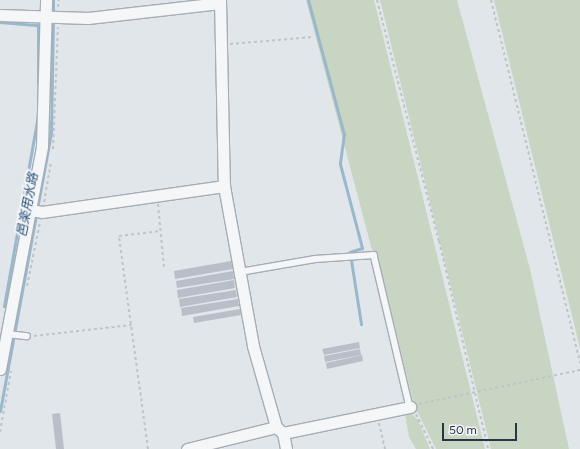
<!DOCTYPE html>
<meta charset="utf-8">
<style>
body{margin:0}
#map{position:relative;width:580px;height:449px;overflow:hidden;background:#e1e6eb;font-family:Figtree,"Noto Sans JP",sans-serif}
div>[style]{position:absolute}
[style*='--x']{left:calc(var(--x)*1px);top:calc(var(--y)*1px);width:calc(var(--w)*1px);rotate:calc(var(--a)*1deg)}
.green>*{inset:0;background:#c8d5c2}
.stream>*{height:3px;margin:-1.5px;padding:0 1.5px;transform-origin:1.5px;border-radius:1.5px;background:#9ab8cc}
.building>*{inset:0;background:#b8bfc8}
.path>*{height:2px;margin-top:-1px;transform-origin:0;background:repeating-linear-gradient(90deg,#bfc4c9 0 3px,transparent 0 6px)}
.roads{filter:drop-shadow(1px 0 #a6adb5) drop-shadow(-1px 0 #a6adb5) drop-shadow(0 1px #a6adb5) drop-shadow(0 -1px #a6adb5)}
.service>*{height:5.5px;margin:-2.75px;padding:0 2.75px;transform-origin:2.75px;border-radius:2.75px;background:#f4f6f8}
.minor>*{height:11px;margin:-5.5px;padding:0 5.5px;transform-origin:5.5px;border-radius:5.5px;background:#f4f6f8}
span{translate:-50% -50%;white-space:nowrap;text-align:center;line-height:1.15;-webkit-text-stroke:4px #f1f4f8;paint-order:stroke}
.water-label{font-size:13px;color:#30587a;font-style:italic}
.scale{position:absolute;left:442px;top:423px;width:75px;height:18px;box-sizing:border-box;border:2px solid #283543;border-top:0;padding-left:5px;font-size:12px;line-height:14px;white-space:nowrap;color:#283543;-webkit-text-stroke:3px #f1f4f8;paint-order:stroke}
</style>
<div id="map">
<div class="green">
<div style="clip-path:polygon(306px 0,374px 0,485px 449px,436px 449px,414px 405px,377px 254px,372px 250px)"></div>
<div style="clip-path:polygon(380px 0,457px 0,530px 269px,569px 449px,491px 449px)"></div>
<div style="clip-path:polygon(494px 0,580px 0,580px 348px)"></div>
<div style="clip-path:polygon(410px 412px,418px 420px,430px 449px,416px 449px,409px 437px,405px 413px)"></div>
</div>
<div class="stream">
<div style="--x:308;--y:0;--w:139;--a:75"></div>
<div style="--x:344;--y:134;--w:30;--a:98"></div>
<div style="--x:340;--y:164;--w:87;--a:75.3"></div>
<div style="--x:362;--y:248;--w:13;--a:162"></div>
<div style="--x:53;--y:14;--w:14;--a:-90"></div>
<div style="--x:0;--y:22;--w:38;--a:5"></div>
<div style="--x:38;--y:25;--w:58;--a:90"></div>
<div style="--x:37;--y:209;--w:77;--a:-79.6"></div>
<div style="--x:51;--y:133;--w:113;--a:-89"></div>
<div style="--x:351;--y:260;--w:65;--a:81.1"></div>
<div style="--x:4;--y:306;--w:193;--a:-79.9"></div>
<div style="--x:0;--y:411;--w:200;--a:-79.6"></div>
</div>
<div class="building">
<div style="clip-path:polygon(231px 261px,233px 269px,175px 279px,174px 271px)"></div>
<div style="clip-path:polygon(233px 271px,234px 279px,177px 288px,176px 281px)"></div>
<div style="clip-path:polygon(234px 280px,235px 288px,178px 298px,177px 290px)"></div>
<div style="clip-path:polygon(236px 290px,237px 297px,180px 307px,179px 299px)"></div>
<div style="clip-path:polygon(238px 299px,239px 306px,182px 316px,181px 308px)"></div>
<div style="clip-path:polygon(240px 309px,241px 315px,194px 323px,193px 317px)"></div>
<div style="clip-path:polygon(359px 342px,360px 348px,324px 355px,322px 349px)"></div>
<div style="clip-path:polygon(360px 349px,361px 355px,325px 362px,324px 356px)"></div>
<div style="clip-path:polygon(362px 355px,363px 361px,327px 369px,326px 363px)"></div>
<div style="clip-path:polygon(60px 413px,64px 449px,56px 449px,52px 414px)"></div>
</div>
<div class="path">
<div style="--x:377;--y:0;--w:249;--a:75.6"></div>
<div style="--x:439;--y:241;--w:214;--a:76.7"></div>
<div style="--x:491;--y:0;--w:374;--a:76.2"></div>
<div style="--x:58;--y:7;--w:7;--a:-82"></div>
<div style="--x:230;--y:44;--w:83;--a:-4.8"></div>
<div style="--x:53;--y:149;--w:122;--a:-87.7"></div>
<div style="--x:44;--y:202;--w:40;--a:-80"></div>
<div style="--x:158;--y:204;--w:63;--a:84.6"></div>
<div style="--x:27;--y:286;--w:65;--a:-78.5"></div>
<div style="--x:34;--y:336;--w:98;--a:-6.5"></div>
<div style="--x:419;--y:404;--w:165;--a:-11.9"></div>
<div style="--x:416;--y:414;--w:39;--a:64"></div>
<div style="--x:379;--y:423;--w:27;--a:77"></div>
<div style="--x:0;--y:432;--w:62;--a:-79.8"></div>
<div style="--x:148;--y:449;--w:215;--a:-97.8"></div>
<div style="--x:119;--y:236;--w:42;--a:-6.8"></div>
</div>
<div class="roads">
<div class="service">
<div style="--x:240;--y:272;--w:76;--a:-9.8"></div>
<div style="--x:315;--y:259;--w:59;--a:-3.9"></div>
<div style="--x:374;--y:255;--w:156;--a:76.7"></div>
<div style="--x:7;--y:334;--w:20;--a:6"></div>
</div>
<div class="minor">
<div style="--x:220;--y:0;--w:186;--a:88.8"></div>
<div style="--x:224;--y:186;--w:163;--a:79.7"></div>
<div style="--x:253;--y:346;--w:84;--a:74.1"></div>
<div style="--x:276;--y:427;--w:9;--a:41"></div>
<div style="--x:283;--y:433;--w:16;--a:79"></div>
<div style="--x:0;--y:15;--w:88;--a:2"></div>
<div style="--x:88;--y:18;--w:133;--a:-6.5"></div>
<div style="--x:30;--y:210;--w:12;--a:9"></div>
<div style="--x:42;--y:212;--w:184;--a:-8.1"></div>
<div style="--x:0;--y:369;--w:227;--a:-79.3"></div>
<div style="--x:42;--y:146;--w:146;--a:-88.4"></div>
<div style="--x:283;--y:433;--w:130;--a:-11.6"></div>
<div style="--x:187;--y:449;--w:92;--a:-13.9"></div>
</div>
</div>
<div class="water-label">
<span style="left:28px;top:205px;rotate:-79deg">邑楽用水路</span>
</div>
<div class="scale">50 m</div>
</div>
